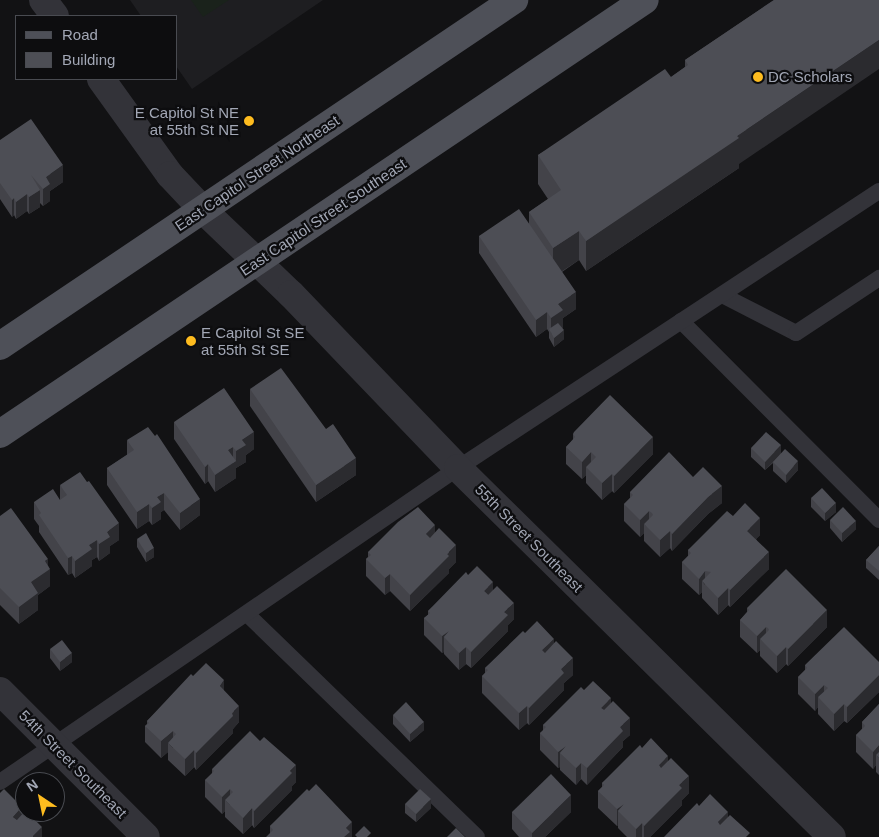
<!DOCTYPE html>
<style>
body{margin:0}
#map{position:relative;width:879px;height:837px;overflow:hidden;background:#121214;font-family:Helvetica,sans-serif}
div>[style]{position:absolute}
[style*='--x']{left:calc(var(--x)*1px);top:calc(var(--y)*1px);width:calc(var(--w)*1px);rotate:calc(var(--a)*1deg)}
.built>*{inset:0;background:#1e1e21}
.green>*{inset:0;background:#1a221b}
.lane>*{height:16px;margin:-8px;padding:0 8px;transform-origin:8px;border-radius:8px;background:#333339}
.street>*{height:28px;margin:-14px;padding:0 14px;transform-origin:14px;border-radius:14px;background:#333339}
.primary>*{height:28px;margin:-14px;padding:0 14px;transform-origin:14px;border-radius:14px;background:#4e5058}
.wall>*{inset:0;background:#434349}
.shaded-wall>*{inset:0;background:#2b2b2f}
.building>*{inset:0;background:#4d4e55}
.dots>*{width:14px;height:14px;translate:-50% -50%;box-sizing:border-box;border:2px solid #0d0d0f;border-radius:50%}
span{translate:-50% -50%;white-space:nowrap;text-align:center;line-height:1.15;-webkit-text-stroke:4.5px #0d0d0f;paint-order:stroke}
.poi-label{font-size:15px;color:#a2a7b5}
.left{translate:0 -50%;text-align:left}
.right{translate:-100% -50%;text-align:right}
.street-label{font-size:15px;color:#a2a7b5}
.legend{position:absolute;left:15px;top:15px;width:162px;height:65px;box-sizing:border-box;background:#0d0d0f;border:1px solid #494b51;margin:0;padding:6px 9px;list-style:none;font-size:15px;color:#a2a7b5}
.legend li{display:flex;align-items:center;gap:10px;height:25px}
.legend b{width:25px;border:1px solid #494b51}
.north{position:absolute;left:15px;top:772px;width:50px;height:50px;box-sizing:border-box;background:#0d0d0f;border:1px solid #494b51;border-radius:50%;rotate:326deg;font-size:14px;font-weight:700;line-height:20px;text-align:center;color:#a2a7b5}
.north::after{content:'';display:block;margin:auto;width:18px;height:22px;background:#febc1f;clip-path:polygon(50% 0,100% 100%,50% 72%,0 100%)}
</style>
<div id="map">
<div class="built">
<div style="clip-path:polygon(130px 0,323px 0,192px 89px,176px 66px,176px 16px,141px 16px)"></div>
</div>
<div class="green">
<div style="clip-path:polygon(191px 0,229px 0,203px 17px)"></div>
</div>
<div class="lane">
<div style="--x:722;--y:295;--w:83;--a:27.2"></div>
<div style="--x:796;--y:333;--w:100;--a:-33.5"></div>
<div style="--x:681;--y:321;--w:281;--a:45.1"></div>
<div style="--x:247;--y:614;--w:320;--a:44.1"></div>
<div style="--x:0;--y:782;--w:555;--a:-34.43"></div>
<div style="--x:458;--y:468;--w:504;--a:-33.34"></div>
</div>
<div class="street">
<div style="--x:43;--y:0;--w:20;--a:53"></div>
<div style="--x:101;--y:79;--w:118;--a:54.3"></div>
<div style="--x:170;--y:175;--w:48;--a:46.7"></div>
<div style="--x:203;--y:210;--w:122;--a:43.7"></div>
<div style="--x:291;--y:294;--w:241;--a:46.2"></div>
<div style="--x:458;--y:468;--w:525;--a:44.61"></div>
<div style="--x:0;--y:691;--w:206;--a:45"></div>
</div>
<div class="primary">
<div style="--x:0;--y:346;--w:620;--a:-33.95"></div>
<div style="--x:0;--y:434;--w:777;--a:-33.94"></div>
</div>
<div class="wall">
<div style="clip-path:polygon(774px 0,739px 164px,739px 168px,586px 271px,579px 260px,562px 272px,576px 309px,563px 318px,563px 327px,562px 328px,564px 339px,554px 347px,549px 338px,549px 332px,547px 329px,536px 337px,479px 253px,479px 236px,529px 224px,529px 212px,548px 199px,538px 184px,538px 155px,671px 77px,685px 67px,685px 60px)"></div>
<div style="clip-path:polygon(0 140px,63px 182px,50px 191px,50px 201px,43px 206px,40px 203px,40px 207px,29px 214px,27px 211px,16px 219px,14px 215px,12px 217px,0 199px)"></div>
<div style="clip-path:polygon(250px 389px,356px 475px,316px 502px,250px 406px)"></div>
<div style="clip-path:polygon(174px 422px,254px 449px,246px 455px,246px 462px,236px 468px,236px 478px,215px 492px,208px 481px,205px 484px,174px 439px)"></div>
<div style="clip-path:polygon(573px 434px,653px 454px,614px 493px,612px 491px,602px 500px,586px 483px,586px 475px,582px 479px,566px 464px,566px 447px,573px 440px)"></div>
<div style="clip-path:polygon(127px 440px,200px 515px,180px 530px,164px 510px,161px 512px,161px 519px,152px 525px,149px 521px,137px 529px,107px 485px,107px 468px,127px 455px)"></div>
<div style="clip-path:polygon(751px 448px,781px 453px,798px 470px,786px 483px,773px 471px,773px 463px,765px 470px,751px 457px)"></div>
<div style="clip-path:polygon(693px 477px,722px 503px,708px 514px,672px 551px,670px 548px,660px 557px,644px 541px,644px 533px,640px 537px,624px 521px,624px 504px,630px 498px,630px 492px)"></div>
<div style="clip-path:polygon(60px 485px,119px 540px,110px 546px,110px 553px,99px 561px,97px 557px,92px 560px,92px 566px,75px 578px,72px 573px,68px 575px,39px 532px,39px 526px,34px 519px,34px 502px,60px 500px)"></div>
<div style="clip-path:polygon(811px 498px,836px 512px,825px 521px,811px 507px)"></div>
<div style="clip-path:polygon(0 516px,48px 565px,50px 586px,38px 595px,38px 610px,19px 624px,0 605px)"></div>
<div style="clip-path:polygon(733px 516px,760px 535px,756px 539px,769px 569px,730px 607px,728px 605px,718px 615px,702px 598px,702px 592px,699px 595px,682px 579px,682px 562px,688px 556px,688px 550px)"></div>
<div style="clip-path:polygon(830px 520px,856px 529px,842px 542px,830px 528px)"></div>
<div style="clip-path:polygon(435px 533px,456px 562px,449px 569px,449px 573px,410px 611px,390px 591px,385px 595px,366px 576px,366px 559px,368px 557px,368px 552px)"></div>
<div style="clip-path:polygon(137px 539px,154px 557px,146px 562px,137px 547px)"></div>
<div style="clip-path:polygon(879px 546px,879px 580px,866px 568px,866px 560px)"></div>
<div style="clip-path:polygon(468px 575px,493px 590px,514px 619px,508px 625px,508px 631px,471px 668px,466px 664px,459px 670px,444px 654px,444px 652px,442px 653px,424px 635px,424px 618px,428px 615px,428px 611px)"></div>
<div style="clip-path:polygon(747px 608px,827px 627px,788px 666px,786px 664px,777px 673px,760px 656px,760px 650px,757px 653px,740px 637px,740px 620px,747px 612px)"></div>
<div style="clip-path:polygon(525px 633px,554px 644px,573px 675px,564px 683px,564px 690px,529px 725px,527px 723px,519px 730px,482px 693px,482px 676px,485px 673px,485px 668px)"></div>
<div style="clip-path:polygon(50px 649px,72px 662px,60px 671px,50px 658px)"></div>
<div style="clip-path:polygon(879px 662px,879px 692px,847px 723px,844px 721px,834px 731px,818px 714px,818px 707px,815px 711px,798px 694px,798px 677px,805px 670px,805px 665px)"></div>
<div style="clip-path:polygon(193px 676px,224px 691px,239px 722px,233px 729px,233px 733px,196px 770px,194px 767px,185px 776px,168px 760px,168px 752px,161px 758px,145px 742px,145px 726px,147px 724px,147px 721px)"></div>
<div style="clip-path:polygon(584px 690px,611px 703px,630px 735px,623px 741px,623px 747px,587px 785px,581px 779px,576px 785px,560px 770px,560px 767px,558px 768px,540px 750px,540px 733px,543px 731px,543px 725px)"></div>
<div style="clip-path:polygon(879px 704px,879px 775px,876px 772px,876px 765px,873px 769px,856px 752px,856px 735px,862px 729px,862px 722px)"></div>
<div style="clip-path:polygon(393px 715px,424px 730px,410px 742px,393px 724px)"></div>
<div style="clip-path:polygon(642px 748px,668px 761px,689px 793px,682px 800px,682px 805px,650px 837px,627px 837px,618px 828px,618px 825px,617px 826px,598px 808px,598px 791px,602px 787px,602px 783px)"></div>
<div style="clip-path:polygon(212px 769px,296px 782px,292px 786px,292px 790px,254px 828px,252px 825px,243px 834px,225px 817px,225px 811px,222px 814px,205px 797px,205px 780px,212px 774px)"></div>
<div style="clip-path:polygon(309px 791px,352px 837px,270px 833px,270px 826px)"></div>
<div style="clip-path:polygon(405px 804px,431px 808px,416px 822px,405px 813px)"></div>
<div style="clip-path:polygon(512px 812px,571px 812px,545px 837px,519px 837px,512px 829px)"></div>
</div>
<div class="shaded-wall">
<div style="clip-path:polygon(879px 40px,879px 69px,739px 164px,739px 168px,586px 271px,586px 241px,737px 136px)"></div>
<div style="clip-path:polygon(63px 165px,63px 182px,50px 191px,50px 201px,43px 206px,43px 189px,46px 177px)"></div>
<div style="clip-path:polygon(40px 190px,40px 207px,29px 214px,29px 197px)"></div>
<div style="clip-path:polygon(27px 194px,27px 211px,16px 219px,16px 202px)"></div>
<div style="clip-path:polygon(14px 198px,14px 215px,12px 217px,12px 200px)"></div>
<div style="clip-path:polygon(579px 231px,579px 260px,553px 277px,553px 248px)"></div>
<div style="clip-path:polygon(576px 292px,576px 309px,563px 318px,563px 327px,552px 334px,551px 332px,551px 318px,558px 304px)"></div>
<div style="clip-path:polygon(547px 312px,547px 329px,536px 337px,536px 320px)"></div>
<div style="clip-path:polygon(564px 330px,564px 339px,554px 347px,554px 338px)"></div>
<div style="clip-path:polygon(254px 432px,254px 449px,246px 455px,246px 462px,236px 468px,236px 451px,242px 440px)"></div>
<div style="clip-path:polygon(653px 437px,653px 454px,614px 493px,614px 476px)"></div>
<div style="clip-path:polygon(781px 445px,781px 454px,765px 470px,765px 462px)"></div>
<div style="clip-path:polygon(233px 447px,233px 463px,236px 461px,236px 478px,215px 492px,215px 475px,228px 450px)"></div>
<div style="clip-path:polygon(591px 452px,591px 469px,586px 467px,586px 475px,582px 479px,582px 462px)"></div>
<div style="clip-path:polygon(356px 458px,356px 475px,316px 502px,316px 485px)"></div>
<div style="clip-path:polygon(798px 461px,798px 470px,786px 483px,786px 475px)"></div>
<div style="clip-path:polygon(208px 464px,208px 481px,205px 484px,205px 467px)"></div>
<div style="clip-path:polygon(612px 474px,612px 491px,602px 500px,602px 483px)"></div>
<div style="clip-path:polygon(722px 486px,722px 503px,708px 514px,672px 551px,672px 534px,708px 497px)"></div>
<div style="clip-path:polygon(164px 493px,164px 510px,161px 512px,161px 519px,152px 525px,152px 508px,157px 497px)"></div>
<div style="clip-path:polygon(200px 499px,200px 515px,180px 530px,180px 513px)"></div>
<div style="clip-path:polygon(836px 503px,836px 512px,825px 521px,825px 513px)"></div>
<div style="clip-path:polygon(149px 504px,149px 521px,137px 529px,137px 512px)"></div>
<div style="clip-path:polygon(649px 511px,649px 528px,644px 524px,644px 533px,640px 537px,640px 520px)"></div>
<div style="clip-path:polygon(760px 518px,760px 535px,747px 547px,747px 531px)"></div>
<div style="clip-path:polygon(856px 521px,856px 529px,842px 542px,842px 533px)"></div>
<div style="clip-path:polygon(119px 523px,119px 540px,110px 546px,110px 553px,99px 561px,99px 544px,107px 532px)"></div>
<div style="clip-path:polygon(435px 525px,435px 541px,426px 551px,426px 534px)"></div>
<div style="clip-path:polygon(670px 531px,670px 548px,660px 557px,660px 540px)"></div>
<div style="clip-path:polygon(97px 540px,97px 557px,92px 560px,92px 566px,75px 578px,75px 561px,89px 545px)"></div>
<div style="clip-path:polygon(456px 545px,456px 562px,449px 569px,449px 573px,410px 611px,410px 595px)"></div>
<div style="clip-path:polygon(154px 548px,154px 557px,146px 562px,146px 553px)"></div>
<div style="clip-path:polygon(769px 552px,769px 569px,730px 607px,730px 590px)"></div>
<div style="clip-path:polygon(72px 556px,72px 573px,68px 575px,68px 558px)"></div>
<div style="clip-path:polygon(48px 559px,48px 570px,50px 569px,50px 586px,38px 595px,38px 610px,19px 624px,19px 607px,31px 582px,45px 561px)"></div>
<div style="clip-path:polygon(705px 571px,705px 585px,702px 581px,702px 592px,699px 595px,699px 579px)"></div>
<div style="clip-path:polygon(390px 574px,390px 591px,385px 595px,385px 578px)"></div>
<div style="clip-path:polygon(493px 582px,493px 599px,484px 591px)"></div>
<div style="clip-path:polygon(728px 588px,728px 605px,718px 615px,718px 598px)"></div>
<div style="clip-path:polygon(514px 603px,514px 619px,508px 625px,508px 631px,471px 668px,471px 652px,504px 612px)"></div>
<div style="clip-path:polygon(827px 610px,827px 627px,788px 666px,788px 649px)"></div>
<div style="clip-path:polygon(766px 627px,766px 644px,760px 639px,760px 650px,757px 653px,757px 636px)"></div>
<div style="clip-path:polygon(449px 631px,444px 637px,444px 652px,442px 653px,442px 636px)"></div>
<div style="clip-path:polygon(554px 639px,554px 656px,542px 667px,542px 650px)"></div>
<div style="clip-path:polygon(466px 647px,466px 664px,459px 670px,459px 653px)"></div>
<div style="clip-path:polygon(786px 647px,786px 664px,777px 673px,777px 656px)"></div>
<div style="clip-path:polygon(72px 653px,72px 662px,60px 671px,60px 662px)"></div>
<div style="clip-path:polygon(573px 658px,573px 675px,564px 683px,564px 690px,529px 725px,529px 708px,561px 669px)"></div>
<div style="clip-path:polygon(879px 675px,879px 692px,847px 723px,847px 707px)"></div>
<div style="clip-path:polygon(224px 680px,224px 697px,220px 686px)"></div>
<div style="clip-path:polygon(824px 685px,824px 701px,818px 697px,818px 707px,815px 711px,815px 694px)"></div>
<div style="clip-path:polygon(611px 698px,611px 715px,601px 708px)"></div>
<div style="clip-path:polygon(844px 704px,844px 721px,834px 731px,834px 714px)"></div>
<div style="clip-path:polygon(239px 706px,239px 722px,233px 729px,233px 733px,196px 770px,196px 753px)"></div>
<div style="clip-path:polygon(527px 706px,527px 723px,519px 730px,519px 713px)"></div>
<div style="clip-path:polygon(630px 718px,630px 735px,623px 741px,623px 747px,587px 785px,587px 768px,620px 727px)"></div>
<div style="clip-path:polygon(424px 722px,424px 730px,410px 742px,410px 734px)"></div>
<div style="clip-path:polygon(173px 731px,173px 748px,168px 743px,168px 752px,161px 758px,161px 741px)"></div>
<div style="clip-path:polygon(879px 745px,879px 758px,876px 755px,876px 765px,873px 769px,873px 752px)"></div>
<div style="clip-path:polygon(566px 746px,560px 753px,560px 767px,558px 768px,558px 752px)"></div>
<div style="clip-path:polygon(194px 750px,194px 767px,185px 776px,185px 759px)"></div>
<div style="clip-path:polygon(668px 756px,668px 773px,659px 782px,659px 765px)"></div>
<div style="clip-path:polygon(581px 763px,581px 779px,576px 785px,576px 768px)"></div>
<div style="clip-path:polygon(296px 765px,296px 782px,292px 786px,292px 790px,254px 828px,254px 811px)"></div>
<div style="clip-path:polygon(689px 776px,689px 793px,682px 800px,682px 805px,650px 837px,644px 837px,644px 826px,679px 785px)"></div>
<div style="clip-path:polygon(230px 789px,230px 805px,225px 800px,225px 811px,222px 814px,222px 797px)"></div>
<div style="clip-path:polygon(571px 795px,571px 812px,545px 837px,532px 837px,532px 833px)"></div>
<div style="clip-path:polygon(431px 799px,431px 808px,416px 822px,416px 814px)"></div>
<div style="clip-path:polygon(624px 804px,618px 811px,618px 825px,617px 826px,617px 809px)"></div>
<div style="clip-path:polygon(22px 807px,22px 824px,13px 817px)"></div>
<div style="clip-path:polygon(252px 808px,252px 825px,243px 834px,243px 818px)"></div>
<div style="clip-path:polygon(728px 812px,728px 829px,720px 837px,718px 822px)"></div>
<div style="clip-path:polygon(352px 822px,352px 837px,344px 837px,346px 828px)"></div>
<div style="clip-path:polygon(642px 823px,642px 837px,636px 837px,636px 829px)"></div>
<div style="clip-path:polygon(42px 827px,42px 837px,33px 837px,33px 836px)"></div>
</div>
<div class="building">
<div style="clip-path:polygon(774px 0,879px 0,879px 40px,737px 136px,739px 138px,586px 241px,579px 231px,553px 248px,529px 212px,561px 190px,538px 155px,665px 69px,671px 77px,688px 65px,685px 60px)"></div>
<div style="clip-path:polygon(31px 119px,63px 165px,46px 177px,50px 184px,43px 189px,31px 175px,40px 190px,29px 197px,27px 194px,16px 202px,14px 198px,12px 200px,0 183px,0 140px)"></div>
<div style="clip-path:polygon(519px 209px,576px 292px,558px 304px,563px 310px,551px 318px,547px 312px,536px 320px,479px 236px)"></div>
<div style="clip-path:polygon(558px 323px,564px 330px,554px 338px,549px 329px)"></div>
<div style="clip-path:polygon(281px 368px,326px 429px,333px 424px,356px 458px,316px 485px,250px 389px)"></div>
<div style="clip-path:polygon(224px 388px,254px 432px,242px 440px,246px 445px,236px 451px,233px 447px,228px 450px,236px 461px,215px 475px,208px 464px,205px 467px,174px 422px)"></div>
<div style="clip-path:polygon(610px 395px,653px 437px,614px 476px,612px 474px,602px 483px,586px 467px,596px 457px,591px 452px,582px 462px,566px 447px,575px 437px,573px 434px,574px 432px)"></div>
<div style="clip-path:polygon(148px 427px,155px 436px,157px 434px,200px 499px,180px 513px,164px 493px,157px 497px,161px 502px,152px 508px,149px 504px,137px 512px,107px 468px,134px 450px,127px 440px)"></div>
<div style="clip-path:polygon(766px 432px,781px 445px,765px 462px,751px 448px)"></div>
<div style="clip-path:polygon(785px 449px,798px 461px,786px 475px,773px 462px)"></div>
<div style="clip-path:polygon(669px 452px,693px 477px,703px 467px,722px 486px,708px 497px,672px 534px,670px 531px,660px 540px,644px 524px,653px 515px,652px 513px,649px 511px,640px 520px,624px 504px,633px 495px,630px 492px)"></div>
<div style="clip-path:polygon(80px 472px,87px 482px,89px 481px,119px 523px,107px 532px,110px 537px,99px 544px,97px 540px,89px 545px,92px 549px,75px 561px,72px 556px,68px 558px,39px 515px,41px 513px,34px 502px,53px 489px,60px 500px,67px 495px,60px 485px)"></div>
<div style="clip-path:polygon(822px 488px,836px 503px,825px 513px,811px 498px)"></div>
<div style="clip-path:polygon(745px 503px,760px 518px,747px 531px,769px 552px,730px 590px,728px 588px,718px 598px,702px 581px,711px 572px,705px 571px,699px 579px,682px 562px,691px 553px,688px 550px,727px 511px,733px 516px)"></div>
<div style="clip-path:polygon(418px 507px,435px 525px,426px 534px,430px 538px,439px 528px,456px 545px,447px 554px,449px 556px,410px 595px,390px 574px,385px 578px,366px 559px,371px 555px,368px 552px,398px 522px)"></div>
<div style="clip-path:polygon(843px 507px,856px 521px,842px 533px,830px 520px)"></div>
<div style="clip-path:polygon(11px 508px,48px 559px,45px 561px,50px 569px,31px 582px,38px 593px,19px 607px,0 588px,0 516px)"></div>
<div style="clip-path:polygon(146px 533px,154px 548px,146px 553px,137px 539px)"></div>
<div style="clip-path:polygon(879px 546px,879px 571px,866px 560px)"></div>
<div style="clip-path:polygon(477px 566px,493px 582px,484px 591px,488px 595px,497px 586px,514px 603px,504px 612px,508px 615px,471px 652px,466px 647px,459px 653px,444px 637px,449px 631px,442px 636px,424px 618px,430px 613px,428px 611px,466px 572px,468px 575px)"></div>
<div style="clip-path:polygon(786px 569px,827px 610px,788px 649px,786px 647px,777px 656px,760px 639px,769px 630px,768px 628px,766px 627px,757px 636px,740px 620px,749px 610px,747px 608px)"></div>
<div style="clip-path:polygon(537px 621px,554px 639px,542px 650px,545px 653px,556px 641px,573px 658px,561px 669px,564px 673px,529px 708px,527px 706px,519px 713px,482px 676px,488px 670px,485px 668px,523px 631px,525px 633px)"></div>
<div style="clip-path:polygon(844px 627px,879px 662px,879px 675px,847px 707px,844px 704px,834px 714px,818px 697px,828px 688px,824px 685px,815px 694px,798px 677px,807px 668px,805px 665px)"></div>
<div style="clip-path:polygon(62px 640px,72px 653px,60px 662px,50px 649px)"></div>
<div style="clip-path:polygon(206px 663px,224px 680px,220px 686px,239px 706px,232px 713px,233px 716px,196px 753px,194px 750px,185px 759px,168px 743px,176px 734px,173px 731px,161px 741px,145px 726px,149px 723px,147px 721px,191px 674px,193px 676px)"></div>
<div style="clip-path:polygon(593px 681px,611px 698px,601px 708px,604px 710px,613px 701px,630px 718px,620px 727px,623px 731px,587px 768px,581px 763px,576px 768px,560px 753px,566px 746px,558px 752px,540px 733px,546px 727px,543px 725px,581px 687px,584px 690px)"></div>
<div style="clip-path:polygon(406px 702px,424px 722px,410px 734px,393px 715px)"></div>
<div style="clip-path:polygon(879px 704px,879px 745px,873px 752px,856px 735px,865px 726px,862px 722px)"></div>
<div style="clip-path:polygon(250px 731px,260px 741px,264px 737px,296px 765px,290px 771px,292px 773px,254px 811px,252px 808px,243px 818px,225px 800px,233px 792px,230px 789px,222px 797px,205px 780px,214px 771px,212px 769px)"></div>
<div style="clip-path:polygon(651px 738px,668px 756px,659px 765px,661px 768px,671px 758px,689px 776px,679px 785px,682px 788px,644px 826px,642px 823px,636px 829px,618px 811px,624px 804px,617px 809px,598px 791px,604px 785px,602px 783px,640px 745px,642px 748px)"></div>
<div style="clip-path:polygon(879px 752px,879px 758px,876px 755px)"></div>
<div style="clip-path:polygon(551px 774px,571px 795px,532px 833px,512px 812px)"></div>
<div style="clip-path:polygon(316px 784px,352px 822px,346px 828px,350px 832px,344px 837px,266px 837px,273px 830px,270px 826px,307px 789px,309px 791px)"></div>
<div style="clip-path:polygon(4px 789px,22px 807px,13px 817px,17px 820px,25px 811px,25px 812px,27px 812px,42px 827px,33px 836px,33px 837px,0 837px,0 793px)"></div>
<div style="clip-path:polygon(420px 789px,431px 799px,416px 814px,405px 804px)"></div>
<div style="clip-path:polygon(710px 794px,728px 812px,718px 822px,720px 825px,730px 815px,750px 833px,746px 837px,664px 837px,697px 803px,699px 806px)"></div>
<div style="clip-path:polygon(364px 826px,371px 833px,367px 837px,357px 837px,355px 835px)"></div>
<div style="clip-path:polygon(456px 828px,465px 837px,447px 837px)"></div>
</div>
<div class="dots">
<div style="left:758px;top:77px;background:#febc1f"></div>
<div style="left:249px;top:121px;background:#febc1f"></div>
<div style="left:191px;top:341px;background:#febc1f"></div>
</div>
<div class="poi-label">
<span class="left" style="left:768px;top:77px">DC Scholars</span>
<span class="right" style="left:239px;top:121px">E Capitol St NE<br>at 55th St NE</span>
<span class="left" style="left:201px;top:341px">E Capitol St SE<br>at 55th St SE</span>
</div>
<div class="street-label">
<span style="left:257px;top:173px;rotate:-34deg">East Capitol Street Northeast</span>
<span style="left:323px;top:217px;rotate:-34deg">East Capitol Street Southeast</span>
<span style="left:529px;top:538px;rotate:45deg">55th Street Southeast</span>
<span style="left:73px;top:764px;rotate:45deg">54th Street Southeast</span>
</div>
<ul class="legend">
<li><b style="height:6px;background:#4e5058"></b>Road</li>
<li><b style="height:14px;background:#4d4e55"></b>Building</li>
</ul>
<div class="north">N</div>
</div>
